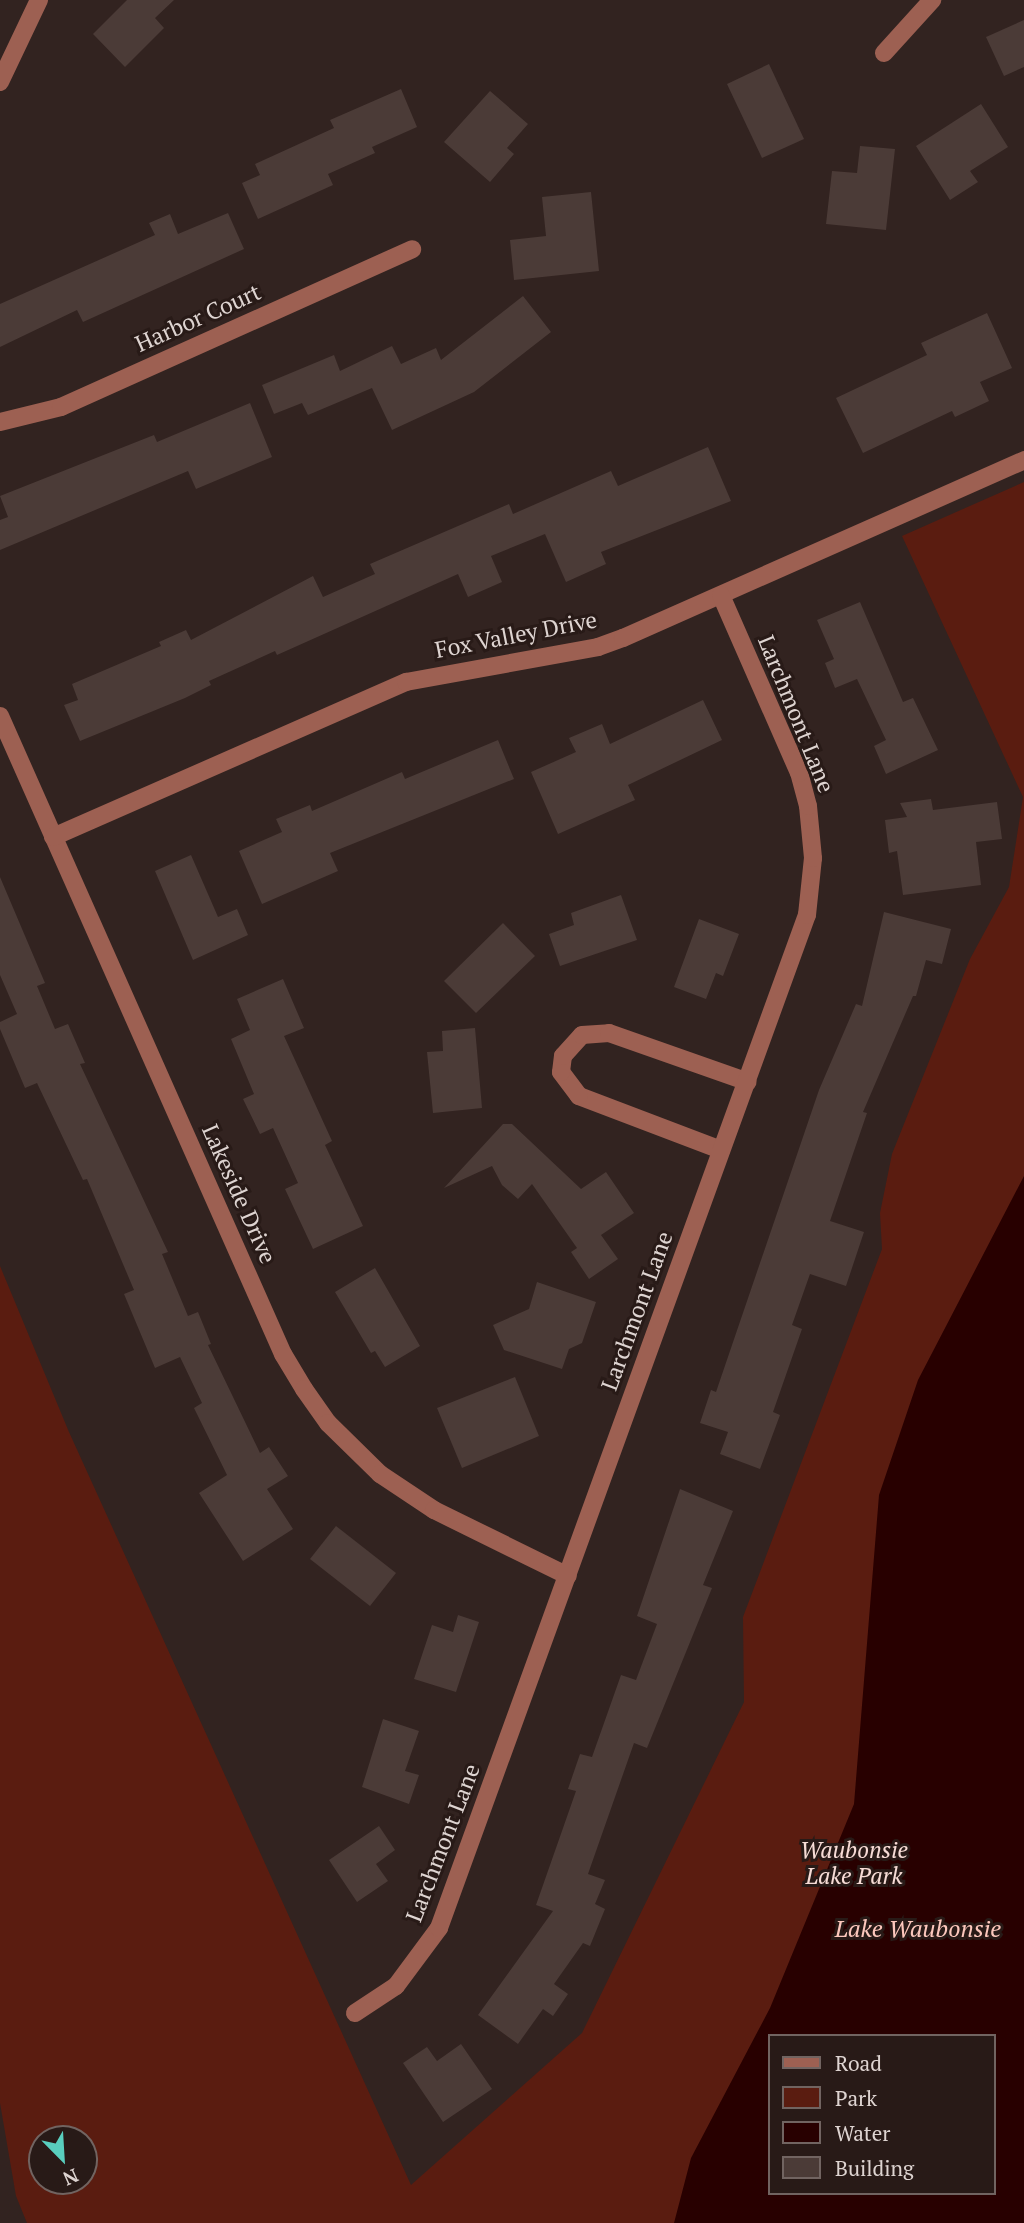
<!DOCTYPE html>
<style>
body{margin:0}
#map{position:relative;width:1024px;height:2223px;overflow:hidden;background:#322320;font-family:"PT Serif",serif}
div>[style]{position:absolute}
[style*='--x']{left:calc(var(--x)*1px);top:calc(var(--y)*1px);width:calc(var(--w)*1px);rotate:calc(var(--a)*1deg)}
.green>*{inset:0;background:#5a1c10}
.water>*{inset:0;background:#280000}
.building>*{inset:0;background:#4b3b37}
.minor>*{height:18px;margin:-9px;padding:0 9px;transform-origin:9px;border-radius:9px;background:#9d6052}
span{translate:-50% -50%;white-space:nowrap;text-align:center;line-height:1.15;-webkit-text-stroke:6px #281a17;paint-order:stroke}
.street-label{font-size:23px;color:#ded4d1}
.park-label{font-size:23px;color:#f7dcd6;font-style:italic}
.water-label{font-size:24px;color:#fcc7bc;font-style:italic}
.legend{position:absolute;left:768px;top:2034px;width:228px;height:161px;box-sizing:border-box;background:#281a17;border:2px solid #716461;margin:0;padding:9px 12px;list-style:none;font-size:21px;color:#ded4d1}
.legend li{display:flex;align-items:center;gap:14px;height:35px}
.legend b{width:35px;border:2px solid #716461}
.north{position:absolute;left:28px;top:2125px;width:70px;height:70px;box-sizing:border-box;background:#281a17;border:2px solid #716461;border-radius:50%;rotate:156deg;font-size:19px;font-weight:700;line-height:28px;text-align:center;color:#ded4d1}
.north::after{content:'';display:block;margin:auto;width:24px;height:32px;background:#59cebe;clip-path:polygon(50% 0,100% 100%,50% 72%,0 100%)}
</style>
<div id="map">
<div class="green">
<div style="clip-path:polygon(evenodd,1024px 482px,1024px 2223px,27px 2223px,16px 2196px,0 2103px,0 1266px,69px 1432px,411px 2185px,582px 2033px,744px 1702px,743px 1617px,882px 1249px,880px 1213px,892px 1154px,970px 959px,1009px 887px,1023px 797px,902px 536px,1024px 482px,770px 2036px,994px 2036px,994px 2193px,770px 2193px,770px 2036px,1024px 482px,42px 2139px,84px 2139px,84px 2181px,42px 2181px,42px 2139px)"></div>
</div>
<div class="water">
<div style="clip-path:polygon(evenodd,1024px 1176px,1024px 2223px,674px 2223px,691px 2158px,770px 2008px,854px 1804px,879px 1495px,918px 1380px,1024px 1176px,770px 2036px,994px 2036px,994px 2193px,770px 2193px,770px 2036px)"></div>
</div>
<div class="building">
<div style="clip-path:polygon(127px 0,174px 0,155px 18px,164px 28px,125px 67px,93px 34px)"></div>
<div style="clip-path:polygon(1024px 20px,1024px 67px,1004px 76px,986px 37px)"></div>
<div style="clip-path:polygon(769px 64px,804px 139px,762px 158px,727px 84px)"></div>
<div style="clip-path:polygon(401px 89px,417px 127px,372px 147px,375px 153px,328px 174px,333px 185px,258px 219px,242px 183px,260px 175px,255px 164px,334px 128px,330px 120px)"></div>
<div style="clip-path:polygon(490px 91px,528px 124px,507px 148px,514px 154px,490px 182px,444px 142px)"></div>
<div style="clip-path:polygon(981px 104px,1008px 147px,970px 171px,978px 182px,950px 200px,916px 146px)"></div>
<div style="clip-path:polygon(860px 146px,895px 149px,886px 230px,826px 224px,832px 171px,857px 173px)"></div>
<div style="clip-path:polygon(591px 192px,599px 271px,514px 280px,510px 240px,546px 236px,542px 197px)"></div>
<div style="clip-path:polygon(228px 213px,244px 249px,83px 322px,77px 310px,0 347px,0 304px,155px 235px,149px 223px,170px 214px,178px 234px)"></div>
<div style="clip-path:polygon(523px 296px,551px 332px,474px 392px,392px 430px,372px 388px,308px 415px,302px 403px,274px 414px,262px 385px,334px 355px,340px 371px,392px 346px,401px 364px,436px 348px,441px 360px)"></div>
<div style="clip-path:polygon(987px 313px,1012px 368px,980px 382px,989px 401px,955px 417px,952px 411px,863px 453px,836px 398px,927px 355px,921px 343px)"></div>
<div style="clip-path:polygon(250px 403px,272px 457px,196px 489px,188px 471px,0 550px,0 520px,8px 517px,0 496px,154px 435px,157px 442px)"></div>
<div style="clip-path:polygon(708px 447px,731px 501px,601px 552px,606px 564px,566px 582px,545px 534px,491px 556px,502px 582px,468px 597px,458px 574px,277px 655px,275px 651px,209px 681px,211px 685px,185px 698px,80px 741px,64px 705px,78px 700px,72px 684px,161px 646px,159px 642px,186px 630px,191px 640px,313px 576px,323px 597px,375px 574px,370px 564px,509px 504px,513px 514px,611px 471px,618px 486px)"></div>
<div style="clip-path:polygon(860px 602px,903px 702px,913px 698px,938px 750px,886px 774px,874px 746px,886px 740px,857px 679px,835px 688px,825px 663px,834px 659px,817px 620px)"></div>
<div style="clip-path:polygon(703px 700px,722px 740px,628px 785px,635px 800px,558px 834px,531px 772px,576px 752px,569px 738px,602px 724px,610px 744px)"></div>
<div style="clip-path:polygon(498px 740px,514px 779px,330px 853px,338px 871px,262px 904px,239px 851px,282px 832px,276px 819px,310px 805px,312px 811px,402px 772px,405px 779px)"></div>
<div style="clip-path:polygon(931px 799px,933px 810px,997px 802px,1002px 839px,976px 842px,981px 885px,903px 895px,897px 851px,889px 853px,885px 820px,907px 817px,900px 803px)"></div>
<div style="clip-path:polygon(191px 855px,218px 917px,237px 909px,248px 935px,193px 960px,155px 871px)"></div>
<div style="clip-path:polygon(0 877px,45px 983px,37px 986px,55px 1029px,68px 1024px,85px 1063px,80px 1064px,168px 1252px,162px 1254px,188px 1316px,198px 1312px,211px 1344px,208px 1345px,260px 1453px,269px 1447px,288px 1476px,267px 1489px,293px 1529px,243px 1561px,199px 1493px,227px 1475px,194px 1408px,202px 1403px,180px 1357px,155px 1368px,124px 1294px,134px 1290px,87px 1179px,83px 1180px,37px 1083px,25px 1088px,0 1029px,0 1022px,17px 1014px,0 975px)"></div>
<div style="clip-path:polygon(621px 895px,637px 940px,560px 966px,549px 934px,574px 925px,571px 913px)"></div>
<div style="clip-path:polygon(884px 912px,951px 929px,942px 964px,926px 960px,916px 996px,913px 996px,863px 1112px,867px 1113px,830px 1221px,864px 1232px,846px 1286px,810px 1274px,792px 1325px,802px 1329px,773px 1412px,780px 1415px,760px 1469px,720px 1454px,728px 1432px,700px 1423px,711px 1390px,716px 1392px,819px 1090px,856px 1004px,862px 1006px)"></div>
<div style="clip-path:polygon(699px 919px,739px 934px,723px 976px,716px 973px,706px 999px,674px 987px)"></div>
<div style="clip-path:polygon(503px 923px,535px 956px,476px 1013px,444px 981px)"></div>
<div style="clip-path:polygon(283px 979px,304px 1028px,284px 1036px,332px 1141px,325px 1145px,363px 1226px,313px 1249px,285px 1189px,298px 1183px,273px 1128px,260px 1134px,243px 1099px,254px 1094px,231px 1039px,250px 1030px,237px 999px)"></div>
<div style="clip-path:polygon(475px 1028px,482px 1108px,433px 1113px,427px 1052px,443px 1051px,442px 1031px)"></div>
<div style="clip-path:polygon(503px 1124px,512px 1124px,581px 1189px,606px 1172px,634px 1213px,601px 1235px,618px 1259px,589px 1279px,571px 1252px,577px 1248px,532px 1184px,518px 1199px,502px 1185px,492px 1166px,444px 1188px)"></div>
<div style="clip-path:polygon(375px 1268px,420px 1346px,385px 1367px,375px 1351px,371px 1353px,335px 1292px)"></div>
<div style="clip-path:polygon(537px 1282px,596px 1302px,582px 1343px,569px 1349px,562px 1369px,504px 1350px,493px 1325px,529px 1309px)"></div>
<div style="clip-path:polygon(515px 1377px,539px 1436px,462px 1468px,437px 1408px)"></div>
<div style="clip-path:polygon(680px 1489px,733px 1511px,703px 1585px,712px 1588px,647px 1748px,634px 1743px,588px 1874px,605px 1880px,595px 1904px,605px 1909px,590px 1946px,583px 1943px,554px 1984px,568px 1994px,553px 2016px,543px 2009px,518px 2044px,478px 2015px,553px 1911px,536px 1905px,576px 1791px,568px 1789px,580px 1754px,592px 1757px,621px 1675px,636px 1680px,657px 1624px,637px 1616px)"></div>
<div style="clip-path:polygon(336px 1526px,396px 1573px,370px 1606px,310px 1559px)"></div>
<div style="clip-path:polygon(458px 1615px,479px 1622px,456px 1692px,414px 1679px,432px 1625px,453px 1632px)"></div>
<div style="clip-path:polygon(383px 1719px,419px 1731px,405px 1771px,419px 1775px,409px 1804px,362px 1787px)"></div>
<div style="clip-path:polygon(379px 1826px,395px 1850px,376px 1864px,388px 1881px,357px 1902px,329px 1860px)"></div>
<div style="clip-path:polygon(461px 2044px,492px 2089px,443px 2122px,403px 2063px,427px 2047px,437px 2061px)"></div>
</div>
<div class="minor">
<div style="--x:884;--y:53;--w:72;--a:-47.8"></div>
<div style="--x:0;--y:82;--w:91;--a:-64.6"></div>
<div style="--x:0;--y:422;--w:63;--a:-13.8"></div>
<div style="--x:61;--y:407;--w:385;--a:-24.2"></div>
<div style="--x:0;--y:716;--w:698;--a:66.08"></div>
<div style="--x:283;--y:1354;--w:41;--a:59"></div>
<div style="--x:304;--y:1389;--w:42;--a:54.8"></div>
<div style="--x:328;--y:1423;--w:73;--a:44.4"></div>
<div style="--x:380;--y:1474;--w:65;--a:33.7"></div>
<div style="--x:434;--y:1510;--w:149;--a:26.2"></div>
<div style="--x:53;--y:837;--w:386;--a:-23.7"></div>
<div style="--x:406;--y:682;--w:195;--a:-10.3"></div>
<div style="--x:598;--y:647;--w:27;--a:-20"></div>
<div style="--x:623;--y:638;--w:439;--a:-23.9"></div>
<div style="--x:721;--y:1150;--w:152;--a:-159.2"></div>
<div style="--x:579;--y:1096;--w:30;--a:-127"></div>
<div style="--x:561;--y:1072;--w:16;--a:-83"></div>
<div style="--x:563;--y:1056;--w:28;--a:-48"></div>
<div style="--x:582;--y:1035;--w:27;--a:-4"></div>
<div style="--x:609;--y:1033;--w:147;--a:19.4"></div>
<div style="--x:355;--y:2013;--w:49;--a:-33.4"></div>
<div style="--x:396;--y:1986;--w:72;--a:-53.4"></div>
<div style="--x:439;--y:1928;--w:1078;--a:-70.04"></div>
<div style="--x:807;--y:915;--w:57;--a:-84"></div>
<div style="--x:813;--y:858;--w:52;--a:-95.5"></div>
<div style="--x:808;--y:806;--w:34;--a:-105"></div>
<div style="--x:799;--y:773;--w:194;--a:-113.7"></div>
</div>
<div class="street-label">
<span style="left:198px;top:318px;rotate:-24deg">Harbor Court</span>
<span style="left:516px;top:635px;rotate:-11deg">Fox Valley Drive</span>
<span style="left:796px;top:714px;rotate:68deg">Larchmont Lane</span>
<span style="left:239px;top:1194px;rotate:66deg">Lakeside Drive</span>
<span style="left:637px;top:1311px;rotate:-70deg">Larchmont Lane</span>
<span style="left:443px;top:1843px;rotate:-69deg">Larchmont Lane</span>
</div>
<div class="park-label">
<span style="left:854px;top:1863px">Waubonsie<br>Lake Park</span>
</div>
<div class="water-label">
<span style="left:918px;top:1929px">Lake Waubonsie</span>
</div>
<ul class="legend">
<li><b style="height:9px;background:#9d6052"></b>Road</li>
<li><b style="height:19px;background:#5a1c10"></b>Park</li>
<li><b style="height:19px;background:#280000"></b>Water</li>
<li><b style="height:19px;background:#4b3b37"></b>Building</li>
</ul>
<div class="north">N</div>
</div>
